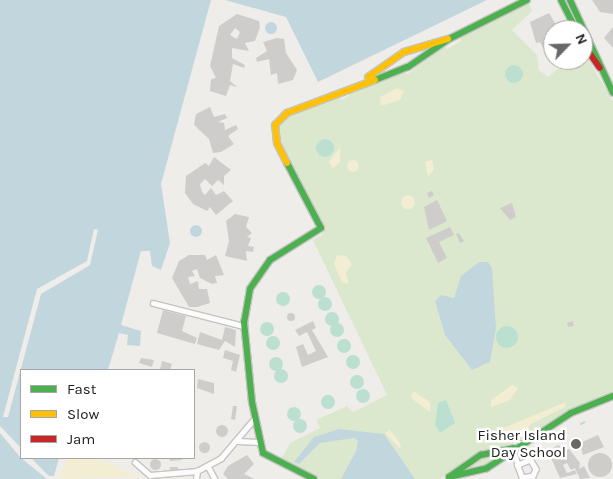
<!DOCTYPE html>
<style>
body{margin:0}
#map{position:relative;width:613px;height:479px;overflow:hidden;background:#efedea;font-family:Karla,sans-serif}
div>[style]{position:absolute}
[style*='--x']{left:calc(var(--x)*1px);top:calc(var(--y)*1px);width:calc(var(--w)*1px);rotate:calc(var(--a)*1deg)}
.grass>*{inset:0;background:#dbe8cd}
.sand>*{inset:0;background:#f3edd3}
.round{border-radius:50%}
.pitch>*{inset:0;background:#bbe0d1}
.water>*{inset:0;background:#c2d7dd}
.pier>*{inset:0;background:#efedea}
.stream>*{height:2px;margin:-1px;padding:0 1px;transform-origin:1px;border-radius:1px;background:#c2d7dd}
.building>*{inset:0;background:#cfcdcb}
.roads{filter:drop-shadow(1px 0 #c5c4c2) drop-shadow(-1px 0 #c5c4c2) drop-shadow(0 1px #c5c4c2) drop-shadow(0 -1px #c5c4c2)}
.street>*{height:4.5px;margin:-2.25px;padding:0 2.25px;transform-origin:2.25px;border-radius:2.25px;background:#fdfcfc}
.fast>*{height:6px;margin:-3px;padding:0 3px;transform-origin:3px;border-radius:3px;background:#4caf50}
.slow>*{height:6px;margin:-3px;padding:0 3px;transform-origin:3px;border-radius:3px;background:#ffc107}
.jam>*{height:6px;margin:-3px;padding:0 3px;transform-origin:3px;border-radius:3px;background:#c62828}
.dots>*{width:14px;height:14px;translate:-50% -50%;box-sizing:border-box;border:2px solid #fff;border-radius:50%}
span{translate:-50% -50%;white-space:nowrap;text-align:center;line-height:1.15;-webkit-text-stroke:5px #fff;paint-order:stroke}
.poi-label{font-size:15px;color:#212121}
.right{translate:-100% -50%;text-align:right}
.legend{position:absolute;left:20px;top:369px;width:175px;height:90px;box-sizing:border-box;background:#fff;border:1px solid #a6a6a6;margin:0;padding:6px 9px;list-style:none;font-size:15px;color:#212121}
.legend li{display:flex;align-items:center;gap:10px;height:25px}
.legend b{width:25px;border:1px solid #a6a6a6}
.north{position:absolute;left:543px;top:20px;width:50px;height:50px;box-sizing:border-box;background:#fff;border:1px solid #a6a6a6;border-radius:50%;rotate:66deg;font-size:14px;font-weight:700;line-height:20px;text-align:center;color:#212121}
.north::after{content:'';display:block;margin:auto;width:18px;height:22px;background:#696867;clip-path:polygon(50% 0,100% 100%,50% 72%,0 100%)}
</style>
<div id="map">
<div class="grass">
<div style="clip-path:polygon(529px 3px,532px 11px,512px 30px,537px 55px,539px 70px,548px 77px,568px 60px,583px 60px,583px 51px,613px 101px,613px 393px,517px 442px,483px 452px,440px 479px,319px 479px,279px 463px,290px 443px,320px 428px,316px 420px,347px 406px,353px 412px,387px 395px,313px 240px,322px 235px,324px 227px,278px 141px,276px 128px,286px 117px,338px 95px,341px 100px,349px 96px,348px 91px,399px 72px,408px 74px,443px 46px,447px 49px,461px 41px,459px 37px)"></div>
<div style="clip-path:polygon(506px 451px,487px 466px,467px 470px,482px 457px)"></div>
</div>
<div class="sand">
<div style="clip-path:polygon(397px 88px,404px 91px,400px 100px,381px 106px,380px 97px)"></div>
<div style="clip-path:polygon(340px 147px,340px 162px,333px 168px,329px 162px)"></div>
<div class="round" style="left:347px;top:160px;width:12px;height:12px"></div>
<div style="clip-path:polygon(432px 160px,434px 169px,428px 177px,425px 162px)"></div>
<div class="round" style="left:401px;top:195px;width:14px;height:14px"></div>
<div style="clip-path:polygon(337px 255px,346px 256px,352px 264px,346px 273px,349px 284px,342px 282px,334px 264px)"></div>
<div style="clip-path:polygon(512px 385px,518px 388px,510px 400px,491px 407px,491px 400px)"></div>
<div style="clip-path:polygon(413px 391px,430px 402px,430px 412px,411px 398px)"></div>
<div style="clip-path:polygon(566px 402px,565px 407px,531px 424px,526px 431px,517px 430px,510px 437px,501px 434px,501px 429px)"></div>
<div style="clip-path:polygon(390px 430px,400px 443px,401px 449px,385px 433px)"></div>
<div style="clip-path:polygon(68px 458px,99px 459px,140px 477px,59px 479px)"></div>
</div>
<div class="pitch">
<div class="round" style="left:505px;top:65px;width:18px;height:18px"></div>
<div class="round" style="left:316px;top:139px;width:18px;height:18px"></div>
<div class="round" style="left:312px;top:285px;width:14px;height:14px"></div>
<div class="round" style="left:276px;top:292px;width:14px;height:14px"></div>
<div class="round" style="left:318px;top:297px;width:14px;height:14px"></div>
<div class="round" style="left:325px;top:312px;width:14px;height:14px"></div>
<div class="round" style="left:260px;top:322px;width:14px;height:14px"></div>
<div class="round" style="left:330px;top:323px;width:14px;height:14px"></div>
<div class="round" style="left:496px;top:326px;width:22px;height:22px"></div>
<div class="round" style="left:266px;top:336px;width:14px;height:14px"></div>
<div class="round" style="left:337px;top:339px;width:14px;height:14px"></div>
<div class="round" style="left:346px;top:355px;width:14px;height:14px"></div>
<div class="round" style="left:269px;top:357px;width:14px;height:14px"></div>
<div class="round" style="left:274px;top:369px;width:14px;height:14px"></div>
<div class="round" style="left:350px;top:375px;width:14px;height:14px"></div>
<div class="round" style="left:356px;top:389px;width:14px;height:14px"></div>
<div class="round" style="left:321px;top:395px;width:14px;height:14px"></div>
<div style="clip-path:polygon(446px 400px,455px 423px,440px 433px,435px 425px,438px 403px)"></div>
<div class="round" style="left:287px;top:407px;width:14px;height:14px"></div>
<div class="round" style="left:293px;top:419px;width:14px;height:14px"></div>
</div>
<div class="water">
<div style="clip-path:polygon(0 0,211px 0,161px 184px,170px 243px,161px 270px,152px 266px,150px 251px,141px 251px,121px 325px,141px 331px,140px 346px,127px 345px,128px 335px,119px 333px,108px 370px,21px 370px,21px 448px,0 426px)"></div>
<div style="clip-path:polygon(225px 0,487px 0,318px 82px,286px 17px)"></div>
<div class="round" style="left:265px;top:22px;width:12px;height:12px"></div>
<div class="round" style="left:190px;top:225px;width:12px;height:12px"></div>
<div style="clip-path:polygon(479px 262px,488px 262px,492px 268px,496px 328px,490px 362px,472px 370px,445px 335px,435px 301px,441px 295px,454px 298px,461px 276px)"></div>
<div style="clip-path:polygon(339px 429px,384px 434px,415px 479px,341px 479px,356px 451px,358px 441px,354px 438px,320px 443px,299px 464px,294px 462px,314px 437px)"></div>
<div style="clip-path:polygon(0 433px,21px 458px,47px 479px,0 479px)"></div>
<div style="clip-path:polygon(31px 458px,59px 458px,54px 476px,49px 476px)"></div>
</div>
<div class="pier">
<div style="clip-path:polygon(94px 229px,98px 230px,90px 265px,41px 294px,8px 417px,3px 417px,37px 289px,87px 261px)"></div>
</div>
<div class="stream">
<div style="--x:581;--y:424;--w:4;--a:-27"></div>
<div style="--x:556;--y:436;--w:5;--a:-22"></div>
<div style="--x:544;--y:442;--w:6;--a:-31"></div>
</div>
<div class="building">
<div style="clip-path:polygon(592px 0,613px 0,613px 14px,600px 12px)"></div>
<div style="clip-path:polygon(549px 13px,558px 28px,553px 30px,553px 43px,543px 48px,540px 42px,536px 43px,530px 22px)"></div>
<div style="clip-path:polygon(evenodd,237px 14px,259px 21px,260px 27px,255px 41px,245px 43px,249px 51px,232px 48px,232px 58px,245px 65px,244px 68px,233px 64px,230px 81px,237px 87px,230px 85px,226px 96px,210px 91px,211px 79px,216px 78px,210px 66px,219px 26px,237px 14px,235px 28px,240px 32px,237px 39px,230px 35px,235px 28px)"></div>
<div style="clip-path:polygon(613px 27px,613px 48px,604px 38px)"></div>
<div style="clip-path:polygon(277px 38px,284px 39px,286px 53px,297px 70px,293px 80px,278px 84px,277px 73px,271px 75px,269px 59px,257px 62px,256px 58px,267px 51px,263px 42px)"></div>
<div style="clip-path:polygon(210px 107px,214px 117px,225px 114px,227px 118px,218px 122px,224px 123px,225px 130px,236px 125px,238px 129px,228px 136px,234px 144px,221px 152px,213px 153px,209px 139px,194px 125px,196px 114px)"></div>
<div style="clip-path:polygon(214px 157px,231px 170px,224px 176px,224px 185px,218px 180px,212px 186px,205px 179px,200px 184px,202px 192px,205px 195px,211px 188px,216px 195px,224px 191px,233px 201px,216px 215px,210px 207px,207px 211px,193px 204px,185px 193px,186px 176px,205px 163px,209px 166px)"></div>
<div style="clip-path:polygon(432px 191px,434px 195px,429px 198px,427px 193px)"></div>
<div style="clip-path:polygon(437px 200px,447px 221px,429px 230px,424px 207px)"></div>
<div style="clip-path:polygon(512px 203px,516px 217px,510px 220px,500px 208px)"></div>
<div style="clip-path:polygon(235px 214px,249px 217px,246px 227px,252px 233px,247px 237px,251px 238px,248px 246px,254px 247px,253px 252px,246px 251px,247px 261px,225px 256px,229px 241px,226px 221px)"></div>
<div style="clip-path:polygon(450px 227px,454px 235px,439px 242px,447px 258px,438px 263px,426px 238px)"></div>
<div style="clip-path:polygon(459px 233px,464px 241px,460px 243px,456px 234px)"></div>
<div style="clip-path:polygon(189px 255px,205px 255px,207px 260px,216px 255px,224px 275px,215px 276px,217px 283px,212px 284px,200px 278px,197px 269px,192px 271px,195px 276px,188px 277px,190px 284px,198px 281px,199px 289px,207px 289px,210px 303px,197px 307px,189px 307px,172px 278px,179px 261px)"></div>
<div style="clip-path:polygon(163px 310px,186px 316px,182px 331px,197px 338px,195px 344px,157px 333px)"></div>
<div class="round" style="left:287px;top:313px;width:8px;height:8px"></div>
<div style="clip-path:polygon(313px 321px,316px 328px,312px 330px,328px 357px,302px 367px,296px 347px,303px 344px,308px 355px,316px 351px,307px 332px,299px 336px,295px 330px)"></div>
<div style="clip-path:polygon(573px 321px,574px 326px,568px 327px,567px 323px)"></div>
<div style="clip-path:polygon(225px 327px,236px 330px,235px 347px,225px 341px,219px 350px,197px 344px,200px 332px,222px 340px)"></div>
<div style="clip-path:polygon(225px 350px,240px 355px,236px 372px,231px 370px,233px 361px,223px 358px)"></div>
<div style="clip-path:polygon(141px 358px,154px 360px,152px 367px,139px 363px)"></div>
<div style="clip-path:polygon(162px 361px,172px 364px,170px 370px,160px 369px)"></div>
<div style="clip-path:polygon(198px 379px,214px 383px,214px 394px,197px 388px)"></div>
<div style="clip-path:polygon(233px 406px,237px 406px,235px 420px,231px 419px)"></div>
<div class="round" style="left:216px;top:425px;width:12px;height:12px"></div>
<div style="clip-path:polygon(598px 435px,604px 447px,583px 455px,580px 443px)"></div>
<div class="round" style="left:198.5px;top:441.5px;width:11px;height:11px"></div>
<div style="clip-path:polygon(559px 445px,562px 452px,569px 449px,580px 463px,579px 469px,584px 466px,590px 478px,580px 479px,575px 468px,571px 470px,567px 463px,563px 465px,567px 473px,575px 470px,577px 474px,560px 478px,551px 458px,558px 454px,554px 447px)"></div>
<div class="round" style="left:588px;top:453px;width:24px;height:24px"></div>
<div style="clip-path:polygon(247px 455px,254px 464px,244px 474px,255px 479px,228px 479px,223px 474px,228px 466px)"></div>
<div style="clip-path:polygon(170px 458px,182px 458px,182px 460px,170px 461px)"></div>
<div class="round" style="left:149.5px;top:458.5px;width:11px;height:11px"></div>
<div style="clip-path:polygon(170px 467px,178px 467px,178px 473px,170px 473px)"></div>
</div>
<div class="roads">
<div class="street">
<div style="--x:153;--y:303;--w:94;--a:14.2"></div>
<div style="--x:238;--y:441;--w:20;--a:3"></div>
<div style="--x:521;--y:443;--w:30;--a:60"></div>
<div style="--x:536;--y:469;--w:8;--a:113"></div>
<div style="--x:533;--y:476;--w:11;--a:170"></div>
<div style="--x:522;--y:478;--w:14;--a:-111"></div>
<div style="--x:517;--y:465;--w:13;--a:-23"></div>
<div style="--x:513;--y:449;--w:16;--a:72"></div>
<div style="--x:135;--y:462;--w:20;--a:41"></div>
<div style="--x:150;--y:475;--w:47;--a:-4.9"></div>
<div style="--x:197;--y:471;--w:27;--a:-28"></div>
<div style="--x:221;--y:458;--w:51;--a:-49.8"></div>
<div style="--x:208;--y:466;--w:15;--a:62"></div>
<div style="--x:196;--y:479;--w:8;--a:-83"></div>
</div>
<div class="fast">
<div style="--x:561;--y:0;--w:34;--a:63"></div>
<div style="--x:570;--y:0;--w:102;--a:65.2"></div>
<div style="--x:375;--y:80;--w:35;--a:-22"></div>
<div style="--x:408;--y:67;--w:50;--a:-34.3"></div>
<div style="--x:449;--y:39;--w:87;--a:-26.6"></div>
<div style="--x:287;--y:163;--w:73;--a:62.4"></div>
<div style="--x:321;--y:228;--w:60;--a:147.9"></div>
<div style="--x:270;--y:260;--w:35;--a:125"></div>
<div style="--x:250;--y:289;--w:34;--a:100"></div>
<div style="--x:244;--y:322;--w:80;--a:84.3"></div>
<div style="--x:252;--y:402;--w:52;--a:77.8"></div>
<div style="--x:263;--y:453;--w:57;--a:27"></div>
<div style="--x:449;--y:477;--w:39;--a:-13"></div>
<div style="--x:487;--y:468;--w:100;--a:-33.2"></div>
<div style="--x:571;--y:413;--w:45;--a:-22"></div>
<div style="--x:449;--y:477;--w:39;--a:-35"></div>
<div style="--x:481;--y:455;--w:33;--a:-12"></div>
</div>
<div class="slow">
<div style="--x:368;--y:77;--w:44;--a:-34.8"></div>
<div style="--x:404;--y:52;--w:46;--a:-16.5"></div>
<div style="--x:287;--y:163;--w:22;--a:-117"></div>
<div style="--x:277;--y:143;--w:18;--a:-96"></div>
<div style="--x:275;--y:125;--w:17;--a:-45"></div>
<div style="--x:287;--y:113;--w:94;--a:-20.6"></div>
</div>
<div class="jam">
<div style="--x:583;--y:44;--w:29;--a:55"></div>
</div>
</div>
<div class="dots">
<div style="left:576px;top:444px;background:#696867"></div>
</div>
<div class="poi-label">
<span class="right" style="left:566px;top:444px">Fisher Island<br>Day School</span>
</div>
<ul class="legend">
<li><b style="height:6px;background:#4caf50"></b>Fast</li>
<li><b style="height:6px;background:#ffc107"></b>Slow</li>
<li><b style="height:6px;background:#c62828"></b>Jam</li>
</ul>
<div class="north">N</div>
</div>
